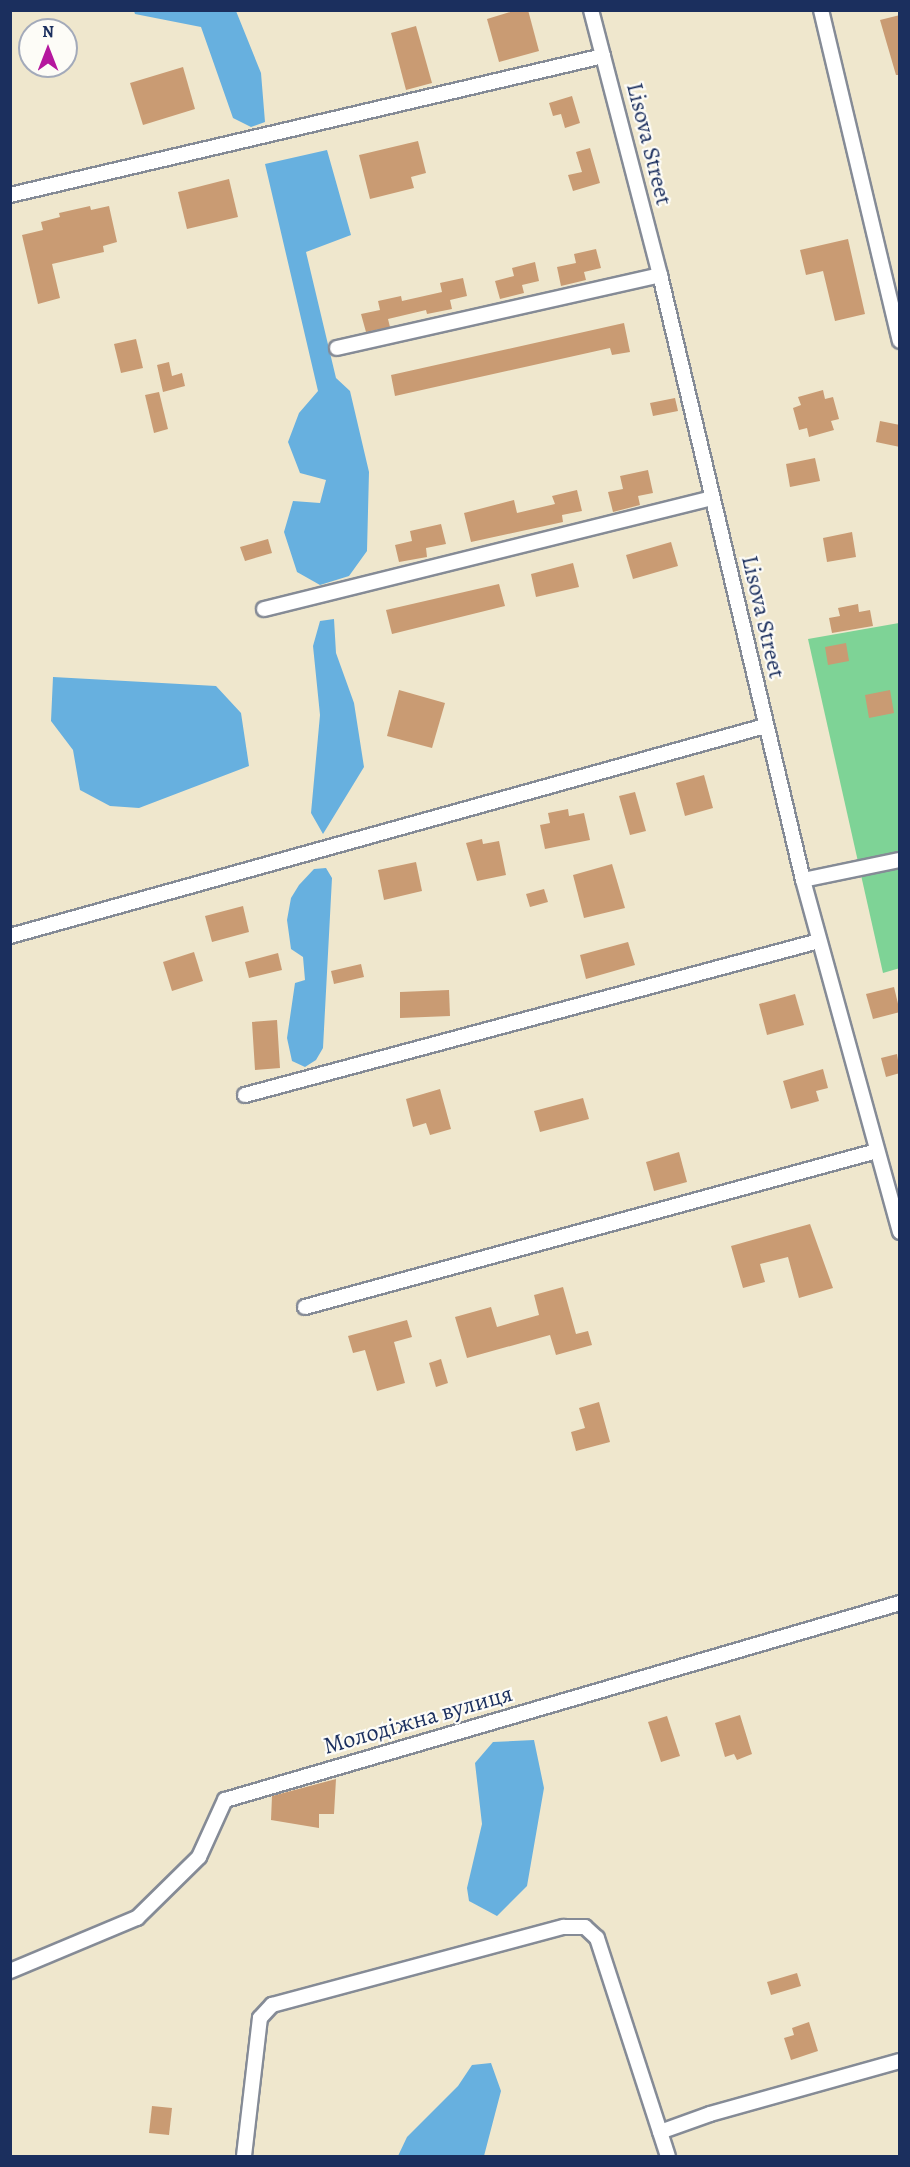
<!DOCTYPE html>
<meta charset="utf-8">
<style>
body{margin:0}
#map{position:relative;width:910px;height:2167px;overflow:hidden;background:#efe7cd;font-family:Alegreya,serif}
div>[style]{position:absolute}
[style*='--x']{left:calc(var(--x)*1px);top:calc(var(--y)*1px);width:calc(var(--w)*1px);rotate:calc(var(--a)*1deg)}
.green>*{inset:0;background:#7ed396}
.water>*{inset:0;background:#67b0df}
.building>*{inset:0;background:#c99b73}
.roads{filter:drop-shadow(2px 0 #858b96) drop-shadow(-2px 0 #858b96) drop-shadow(0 2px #858b96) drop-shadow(0 -2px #858b96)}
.street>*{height:14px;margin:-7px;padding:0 7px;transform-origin:7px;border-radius:7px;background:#fff}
span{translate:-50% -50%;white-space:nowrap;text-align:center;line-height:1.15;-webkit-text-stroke:4.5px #fdfcf7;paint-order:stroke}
.street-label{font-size:24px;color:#1b2f5e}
.frame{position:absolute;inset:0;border:12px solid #1b2f5e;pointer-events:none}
.north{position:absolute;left:18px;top:18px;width:60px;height:60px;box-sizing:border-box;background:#fdfcf7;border:2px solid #a3aaba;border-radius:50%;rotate:0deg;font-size:16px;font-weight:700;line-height:24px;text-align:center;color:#1b2f5e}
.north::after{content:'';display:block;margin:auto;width:21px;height:27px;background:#b5179e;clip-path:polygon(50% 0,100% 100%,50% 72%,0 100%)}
</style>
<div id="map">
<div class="green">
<div style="clip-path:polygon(899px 623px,900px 968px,883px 973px,808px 639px)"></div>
</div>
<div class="water">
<div style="clip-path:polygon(134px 11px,236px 11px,261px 73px,265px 122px,251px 127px,233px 118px,201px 27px,135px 14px)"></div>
<div style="clip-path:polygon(327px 150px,351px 235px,306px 252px,336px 378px,350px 391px,369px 472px,367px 551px,349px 576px,320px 585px,297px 572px,284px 532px,293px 501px,320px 503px,326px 480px,300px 473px,288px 442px,299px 413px,318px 391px,265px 164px)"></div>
<div style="clip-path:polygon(334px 619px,336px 653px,354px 703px,364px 767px,323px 834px,311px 813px,320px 715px,313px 646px,320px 621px)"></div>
<div style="clip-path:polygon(53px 677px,216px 686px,241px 713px,249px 766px,139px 808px,110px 806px,80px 790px,73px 750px,51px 721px)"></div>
<div style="clip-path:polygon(326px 868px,332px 878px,323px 1048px,316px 1060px,305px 1067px,292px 1061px,287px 1038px,295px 983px,305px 980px,303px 957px,291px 949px,287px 920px,291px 898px,299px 885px,314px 869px)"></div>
<div style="clip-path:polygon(534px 1740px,544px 1788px,527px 1886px,497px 1916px,469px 1901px,467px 1888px,482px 1824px,475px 1763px,493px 1742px)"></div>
<div style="clip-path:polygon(491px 2063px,501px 2091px,484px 2156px,398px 2156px,407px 2137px,458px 2086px,472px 2065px)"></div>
</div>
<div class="building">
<div style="clip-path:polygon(517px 10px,528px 10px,539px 51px,499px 62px,487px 19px)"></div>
<div style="clip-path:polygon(900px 15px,900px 75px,896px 75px,880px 20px)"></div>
<div style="clip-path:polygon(416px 26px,432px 83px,406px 90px,391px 33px)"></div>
<div style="clip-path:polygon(183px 67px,195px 109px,143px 125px,130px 83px)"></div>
<div style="clip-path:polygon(572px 96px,580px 123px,565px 128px,561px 114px,553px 116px,549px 103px)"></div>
<div style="clip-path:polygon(418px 141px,426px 173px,411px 177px,414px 188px,370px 199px,359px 155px)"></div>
<div style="clip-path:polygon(590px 148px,600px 183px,573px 191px,568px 175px,582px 172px,576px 152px)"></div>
<div style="clip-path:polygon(229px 179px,238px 217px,187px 229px,178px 192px)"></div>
<div style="clip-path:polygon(90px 206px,91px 210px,109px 206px,117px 242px,103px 246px,104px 252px,52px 264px,60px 298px,38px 304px,22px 235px,43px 230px,41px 222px,60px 217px,59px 213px)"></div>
<div style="clip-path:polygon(848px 239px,865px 314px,835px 321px,823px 271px,806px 275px,800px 250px)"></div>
<div style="clip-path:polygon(596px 249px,601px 268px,584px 272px,586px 280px,561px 286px,557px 267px,576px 263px,574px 254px)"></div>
<div style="clip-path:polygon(535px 262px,539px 281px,522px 285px,524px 293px,500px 299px,495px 281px,514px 276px,512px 268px)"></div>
<div style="clip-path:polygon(463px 278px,467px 296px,450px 300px,452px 309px,427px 314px,426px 310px,388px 319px,390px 327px,366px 332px,361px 314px,380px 310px,378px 301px,401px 296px,402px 301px,442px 292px,440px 283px)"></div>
<div style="clip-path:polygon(624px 323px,630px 352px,612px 355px,610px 348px,395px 396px,391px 375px)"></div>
<div style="clip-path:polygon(136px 339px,143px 368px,121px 373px,114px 344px)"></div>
<div style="clip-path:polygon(169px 362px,172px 376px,182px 373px,185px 386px,163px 392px,157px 365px)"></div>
<div style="clip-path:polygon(823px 390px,825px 399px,833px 397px,839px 419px,831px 421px,834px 430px,809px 437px,807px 428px,799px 430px,793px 408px,801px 405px,798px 397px)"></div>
<div style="clip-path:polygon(159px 392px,168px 429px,154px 433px,145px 395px)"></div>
<div style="clip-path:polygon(675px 398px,678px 411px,653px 416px,650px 403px)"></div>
<div style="clip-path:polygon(880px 421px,900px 425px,900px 447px,876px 442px)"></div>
<div style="clip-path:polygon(815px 458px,820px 481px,790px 487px,786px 464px)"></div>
<div style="clip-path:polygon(648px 470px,653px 493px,638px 496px,640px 505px,613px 512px,608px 492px,623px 489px,620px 476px)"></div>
<div style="clip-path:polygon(577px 490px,582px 511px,562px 515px,563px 522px,471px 542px,464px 513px,514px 500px,517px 513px,555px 504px,552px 496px)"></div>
<div style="clip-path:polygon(441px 524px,446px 544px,426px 548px,427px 557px,399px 562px,395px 545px,412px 541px,410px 531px)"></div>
<div style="clip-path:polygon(852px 532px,856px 557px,827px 562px,823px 538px)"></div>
<div style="clip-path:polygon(268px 539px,272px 553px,245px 561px,240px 547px)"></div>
<div style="clip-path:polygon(671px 542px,678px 566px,633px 579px,626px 555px)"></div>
<div style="clip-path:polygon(573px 563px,579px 587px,536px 597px,531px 574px)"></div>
<div style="clip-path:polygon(499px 584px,505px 606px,392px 634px,386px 610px)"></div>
<div style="clip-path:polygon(858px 604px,859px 612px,870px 610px,873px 626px,832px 633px,829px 618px,840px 616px,838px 608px)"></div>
<div style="clip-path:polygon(846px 643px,849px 661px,828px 665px,825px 647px)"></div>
<div style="clip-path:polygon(399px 690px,445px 703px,432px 748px,387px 736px)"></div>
<div style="clip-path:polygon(890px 690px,894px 713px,869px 718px,865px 695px)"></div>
<div style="clip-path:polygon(704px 775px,713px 808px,685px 816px,676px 783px)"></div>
<div style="clip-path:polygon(635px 792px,646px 831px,630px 835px,619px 796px)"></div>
<div style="clip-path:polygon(568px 809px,569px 816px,584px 813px,590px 840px,545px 849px,540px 825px,550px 823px,548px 813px)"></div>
<div style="clip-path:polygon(482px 839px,483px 844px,499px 841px,506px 875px,477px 881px,466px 843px)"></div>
<div style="clip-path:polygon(416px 862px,422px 891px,384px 900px,378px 870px)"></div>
<div style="clip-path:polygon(612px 864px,625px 908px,584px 918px,573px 875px)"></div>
<div style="clip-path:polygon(544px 889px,548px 902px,530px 907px,526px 894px)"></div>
<div style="clip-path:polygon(243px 906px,249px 932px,212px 942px,205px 916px)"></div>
<div style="clip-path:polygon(628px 942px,635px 965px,586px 979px,580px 955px)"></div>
<div style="clip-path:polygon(194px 952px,203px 981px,172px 991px,163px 962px)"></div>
<div style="clip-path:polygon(278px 953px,282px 970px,249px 978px,245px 962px)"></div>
<div style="clip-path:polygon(361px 964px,364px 977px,334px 984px,331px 971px)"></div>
<div style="clip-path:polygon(894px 987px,900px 1012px,873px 1019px,866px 994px)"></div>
<div style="clip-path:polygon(449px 990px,450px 1016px,400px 1018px,400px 992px)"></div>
<div style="clip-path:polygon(795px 994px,804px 1025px,767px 1035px,759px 1004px)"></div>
<div style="clip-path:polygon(277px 1020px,280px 1068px,255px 1070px,252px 1022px)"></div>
<div style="clip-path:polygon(897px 1054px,900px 1073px,886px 1077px,881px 1058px)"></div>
<div style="clip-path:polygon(823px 1069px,828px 1088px,816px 1091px,819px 1101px,791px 1109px,783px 1081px)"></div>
<div style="clip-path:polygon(440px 1089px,451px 1129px,430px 1135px,426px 1123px,413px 1127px,406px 1099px)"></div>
<div style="clip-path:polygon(583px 1098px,589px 1119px,540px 1132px,534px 1111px)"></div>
<div style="clip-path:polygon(679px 1152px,687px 1182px,654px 1191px,646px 1162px)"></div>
<div style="clip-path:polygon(810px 1224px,833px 1288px,799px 1298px,788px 1257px,760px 1264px,765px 1282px,743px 1288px,731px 1246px)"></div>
<div style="clip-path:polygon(563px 1287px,576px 1334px,588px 1331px,592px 1345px,556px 1355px,550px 1335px,467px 1358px,455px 1317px,491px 1307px,497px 1327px,539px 1315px,534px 1295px)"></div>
<div style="clip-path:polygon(407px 1320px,412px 1337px,394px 1342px,405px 1383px,377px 1391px,365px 1350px,353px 1353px,348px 1336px)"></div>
<div style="clip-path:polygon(441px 1359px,448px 1383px,436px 1387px,429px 1363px)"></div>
<div style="clip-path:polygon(599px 1402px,610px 1442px,576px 1451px,571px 1432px,585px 1428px,579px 1408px)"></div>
<div style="clip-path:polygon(740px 1715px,752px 1754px,737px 1760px,734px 1754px,725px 1757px,715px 1723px)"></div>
<div style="clip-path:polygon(667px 1716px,680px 1756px,661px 1762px,648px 1722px)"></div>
<div style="clip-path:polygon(336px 1779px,334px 1814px,319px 1814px,319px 1828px,271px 1820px,272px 1796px)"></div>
<div style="clip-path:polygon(797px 1973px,801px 1986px,771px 1995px,767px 1982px)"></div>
<div style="clip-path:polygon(809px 2022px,818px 2051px,791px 2060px,784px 2038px,794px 2035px,792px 2028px)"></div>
<div style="clip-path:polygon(152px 2106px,172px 2108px,169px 2135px,149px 2133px)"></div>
</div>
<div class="roads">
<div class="street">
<div style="--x:591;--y:10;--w:274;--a:75.4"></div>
<div style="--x:660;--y:275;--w:622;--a:76.7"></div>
<div style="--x:803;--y:880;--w:365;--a:74.6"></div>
<div style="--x:821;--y:10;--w:340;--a:76.6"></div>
<div style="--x:10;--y:195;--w:609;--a:-13.19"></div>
<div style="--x:337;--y:348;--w:331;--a:-12.7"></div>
<div style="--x:264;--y:609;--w:461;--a:-13.9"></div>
<div style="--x:803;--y:880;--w:99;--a:-11.7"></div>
<div style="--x:10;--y:936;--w:784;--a:-15.54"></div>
<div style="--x:245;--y:1095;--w:594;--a:-15.02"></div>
<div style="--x:305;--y:1307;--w:593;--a:-15.26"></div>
<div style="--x:10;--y:1971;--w:138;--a:-22.7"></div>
<div style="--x:137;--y:1918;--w:87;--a:-44.5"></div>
<div style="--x:199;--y:1857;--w:63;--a:-65.5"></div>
<div style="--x:225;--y:1800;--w:703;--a:-16.27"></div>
<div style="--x:660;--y:2132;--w:53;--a:-19.8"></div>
<div style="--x:710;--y:2114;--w:197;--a:-15.6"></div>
<div style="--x:244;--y:2156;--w:139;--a:-83.4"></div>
<div style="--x:260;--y:2018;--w:18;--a:-47"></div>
<div style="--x:272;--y:2005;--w:302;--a:-15"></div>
<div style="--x:564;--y:1927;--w:21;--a:0"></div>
<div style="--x:585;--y:1927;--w:16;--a:43"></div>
<div style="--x:597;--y:1938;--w:229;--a:72"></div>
</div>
</div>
<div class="street-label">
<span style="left:649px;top:144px;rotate:76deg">Lisova Street</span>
<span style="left:763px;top:617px;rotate:77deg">Lisova Street</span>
<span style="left:418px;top:1720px;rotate:-16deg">Молодіжна вулиця</span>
</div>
<div class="frame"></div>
<div class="north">N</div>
</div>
